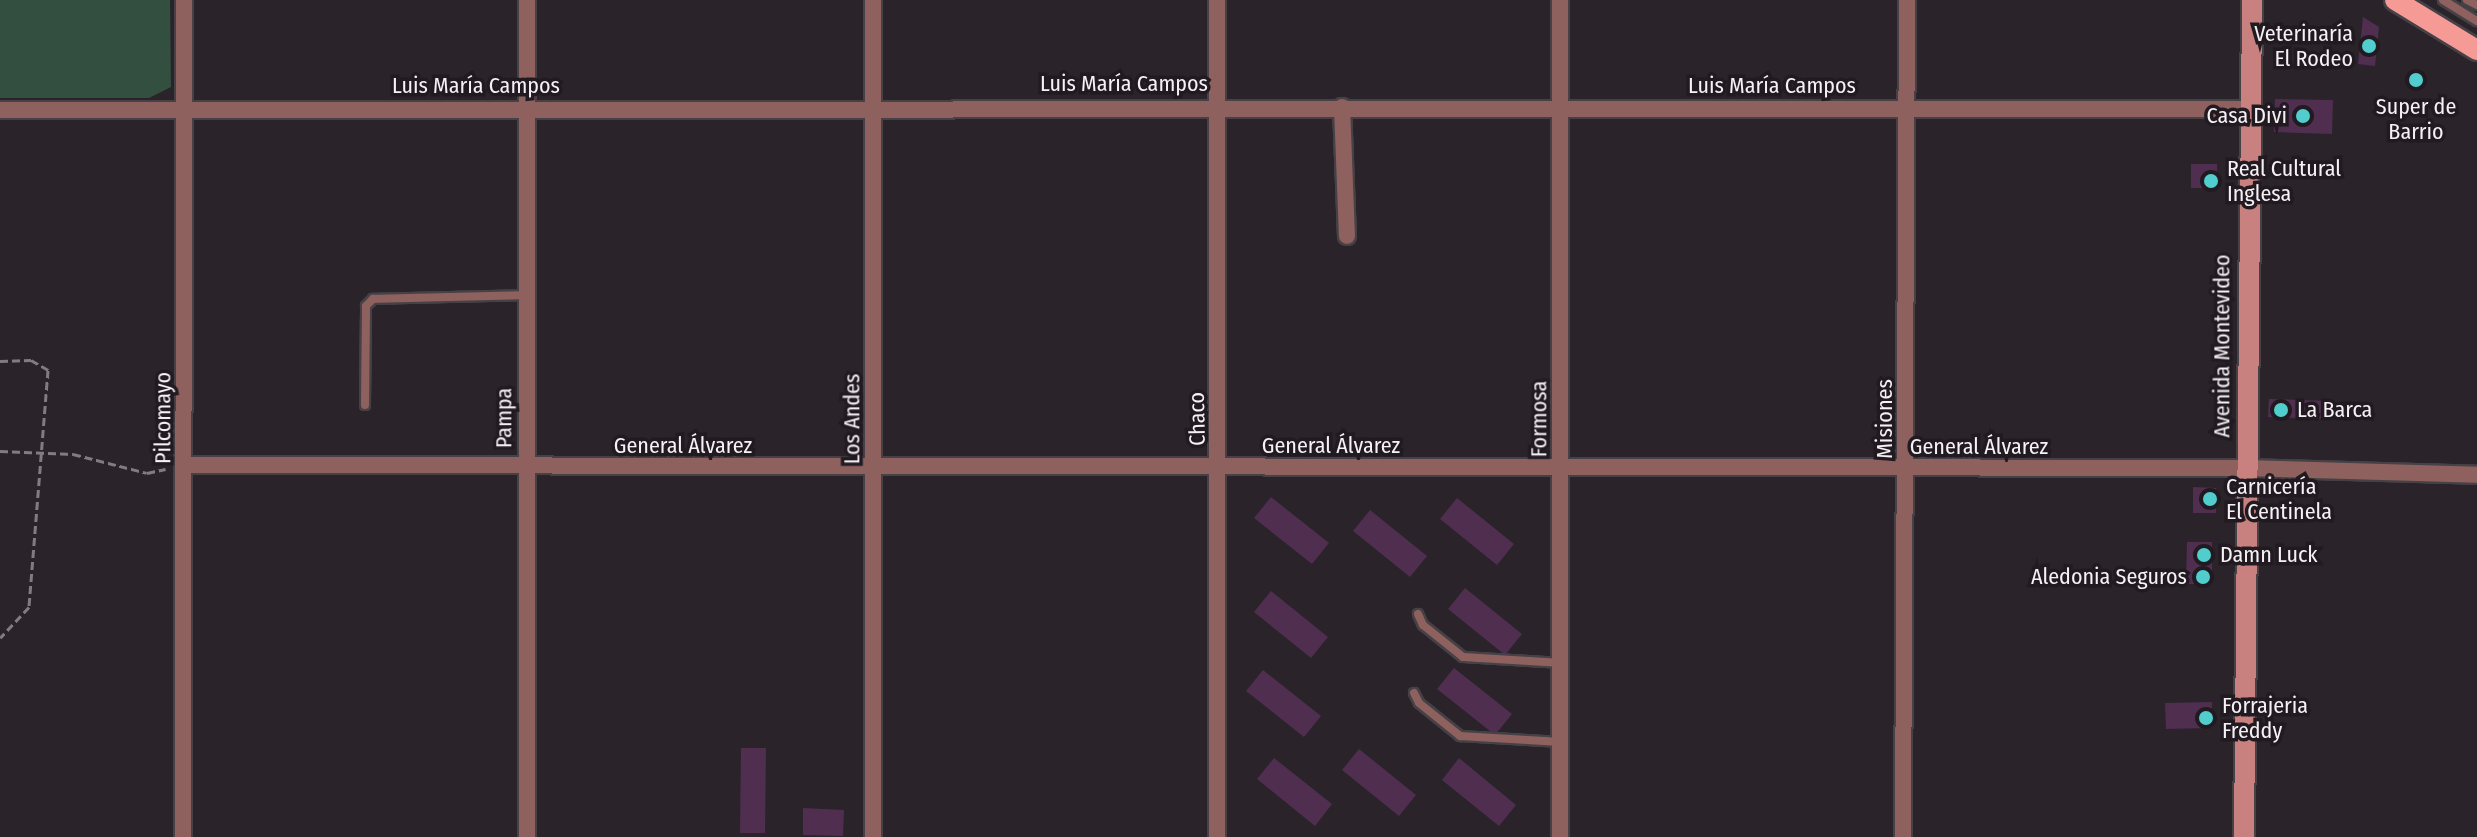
<!DOCTYPE html>
<meta charset="utf-8">
<style>
body{margin:0}
#map{position:relative;width:2477px;height:837px;overflow:hidden;background:#2a242a;font-family:"Fira Sans Condensed",sans-serif}
div>[style]{position:absolute}
[style*='--x']{left:calc(var(--x)*1px);top:calc(var(--y)*1px);width:calc(var(--w)*1px);rotate:calc(var(--a)*1deg)}
.green>*{inset:0;background:#324f40}
.building>*{inset:0;background:#4f2e50}
.path>*{height:3px;margin-top:-1.5px;transform-origin:0;background:repeating-linear-gradient(90deg,#817c81 0 8px,transparent 0 12px)}
.roads{filter:drop-shadow(2px 0 #464146) drop-shadow(-2px 0 #464146) drop-shadow(0 2px #464146) drop-shadow(0 -2px #464146)}
.lane>*{height:8px;margin:-4px;padding:0 4px;transform-origin:4px;border-radius:4px;background:#8e615f}
.street>*{height:16px;margin:-8px;padding:0 8px;transform-origin:8px;border-radius:8px;background:#8e615f}
.secondary>*{height:20px;margin:-10px;padding:0 10px;transform-origin:10px;border-radius:10px;background:#c8817e}
.primary>*{height:20px;margin:-10px;padding:0 10px;transform-origin:10px;border-radius:10px;background:#f69a96}
.dots>*{width:22px;height:22px;translate:-50% -50%;box-sizing:border-box;border:4px solid #211b21;border-radius:50%}
span{translate:-50% -50%;white-space:nowrap;text-align:center;line-height:1.15;-webkit-text-stroke:7px #211b21;paint-order:stroke}
.poi-label{font-size:22px;color:#f5f1f5}
.right{translate:-100% -50%;text-align:right}
.left{translate:0 -50%;text-align:left}
.street-label{font-size:22px;color:#f5f1f5}
</style>
<div id="map">
<div class="green">
<div style="clip-path:polygon(0 0,170px 0,171px 87px,149px 98px,0 98px)"></div>
</div>
<div class="building">
<div style="clip-path:polygon(2363px 17px,2379px 27px,2375px 66px,2358px 64px)"></div>
<div style="clip-path:polygon(2275px 99px,2333px 100px,2332px 134px,2274px 132px)"></div>
<div style="clip-path:polygon(2191px 164px,2217px 164px,2217px 188px,2191px 188px)"></div>
<div style="clip-path:polygon(2269px 399px,2330px 401px,2329px 419px,2268px 417px)"></div>
<div style="clip-path:polygon(2193px 487px,2216px 488px,2216px 513px,2193px 513px)"></div>
<div style="clip-path:polygon(1271px 497px,1329px 543px,1312px 564px,1254px 518px)"></div>
<div style="clip-path:polygon(1457px 498px,1514px 544px,1497px 565px,1440px 519px)"></div>
<div style="clip-path:polygon(1370px 510px,1427px 556px,1410px 577px,1353px 531px)"></div>
<div style="clip-path:polygon(2187px 542px,2212px 542px,2212px 584px,2186px 584px)"></div>
<div style="clip-path:polygon(1465px 588px,1522px 634px,1505px 655px,1448px 609px)"></div>
<div style="clip-path:polygon(1271px 591px,1328px 637px,1311px 658px,1254px 612px)"></div>
<div style="clip-path:polygon(1454px 668px,1512px 714px,1495px 735px,1437px 689px)"></div>
<div style="clip-path:polygon(1263px 670px,1321px 716px,1304px 737px,1246px 691px)"></div>
<div style="clip-path:polygon(2212px 702px,2212px 728px,2166px 729px,2165px 703px)"></div>
<div style="clip-path:polygon(741px 748px,766px 748px,765px 833px,740px 833px)"></div>
<div style="clip-path:polygon(1359px 749px,1416px 795px,1399px 816px,1342px 770px)"></div>
<div style="clip-path:polygon(1274px 758px,1332px 804px,1315px 826px,1257px 779px)"></div>
<div style="clip-path:polygon(1459px 758px,1516px 805px,1499px 826px,1442px 780px)"></div>
<div style="clip-path:polygon(803px 808px,844px 810px,843px 836px,803px 835px)"></div>
</div>
<div class="path">
<div style="--x:0;--y:361;--w:31;--a:-2"></div>
<div style="--x:31;--y:360;--w:20;--a:30"></div>
<div style="--x:48;--y:370;--w:238;--a:94.6"></div>
<div style="--x:29;--y:607;--w:42;--a:133.1"></div>
<div style="--x:0;--y:451;--w:73;--a:2.4"></div>
<div style="--x:73;--y:454;--w:76;--a:14.4"></div>
<div style="--x:147;--y:473;--w:19;--a:-12"></div>
</div>
<div class="roads">
<div class="lane">
<div style="--x:2443;--y:0;--w:40;--a:32"></div>
<div style="--x:2467;--y:0;--w:11;--a:27"></div>
<div style="--x:365;--y:405;--w:99;--a:-89.4"></div>
<div style="--x:366;--y:306;--w:10;--a:-45"></div>
<div style="--x:373;--y:299;--w:153;--a:-1.5"></div>
<div style="--x:1418;--y:614;--w:12;--a:66"></div>
<div style="--x:1423;--y:625;--w:51;--a:38.7"></div>
<div style="--x:1463;--y:657;--w:99;--a:3.5"></div>
<div style="--x:1414;--y:693;--w:11;--a:63"></div>
<div style="--x:1419;--y:703;--w:53;--a:38.8"></div>
<div style="--x:1460;--y:736;--w:101;--a:3.4"></div>
</div>
<div class="street">
<div style="--x:1217;--y:0;--w:837;--a:90"></div>
<div style="--x:1342;--y:107;--w:129;--a:87.8"></div>
<div style="--x:0;--y:110;--w:2248;--a:-0.03"></div>
<div style="--x:185;--y:465;--w:2060;--a:0.08"></div>
<div style="--x:2245;--y:468;--w:232;--a:1.7"></div>
<div style="--x:183;--y:837;--w:837;--a:-89.93"></div>
<div style="--x:527;--y:837;--w:837;--a:-90"></div>
<div style="--x:873;--y:837;--w:837;--a:-90"></div>
<div style="--x:1560;--y:837;--w:837;--a:-90"></div>
<div style="--x:1903;--y:837;--w:837;--a:-89.73"></div>
</div>
<div class="secondary">
<div style="--x:2244;--y:837;--w:837;--a:-89.45"></div>
</div>
<div class="primary">
<div style="--x:2395;--y:0;--w:96;--a:31.4"></div>
</div>
</div>
<div class="dots">
<div style="left:2369px;top:46px;background:#52cdce"></div>
<div style="left:2416px;top:80px;background:#52cdce"></div>
<div style="left:2303px;top:116px;background:#52cdce"></div>
<div style="left:2211px;top:181px;background:#52cdce"></div>
<div style="left:2281px;top:410px;background:#52cdce"></div>
<div style="left:2210px;top:499px;background:#52cdce"></div>
<div style="left:2204px;top:555px;background:#52cdce"></div>
<div style="left:2203px;top:577px;background:#52cdce"></div>
<div style="left:2206px;top:718px;background:#52cdce"></div>
</div>
<div class="poi-label">
<span class="right" style="left:2353px;top:46px">Veterinaría<br>El Rodeo</span>
<span style="left:2416px;top:119px">Super de<br>Barrio</span>
<span class="right" style="left:2287px;top:116px">Casa Divi</span>
<span class="left" style="left:2227px;top:181px">Real Cultural<br>Inglesa</span>
<span class="left" style="left:2297px;top:410px">La Barca</span>
<span class="left" style="left:2226px;top:499px">Carnicería<br>El Centinela</span>
<span class="left" style="left:2220px;top:555px">Damn Luck</span>
<span class="right" style="left:2187px;top:577px">Aledonia Seguros</span>
<span class="left" style="left:2222px;top:718px">Forrajeria<br>Freddy</span>
</div>
<div class="street-label">
<span style="left:1124px;top:84px">Luis María Campos</span>
<span style="left:476px;top:86px">Luis María Campos</span>
<span style="left:1772px;top:86px">Luis María Campos</span>
<span style="left:2222px;top:346px;rotate:-90deg">Avenida Montevideo</span>
<span style="left:163px;top:418px;rotate:-90deg">Pilcomayo</span>
<span style="left:504px;top:418px;rotate:-90deg">Pampa</span>
<span style="left:852px;top:419px;rotate:-90deg">Los Andes</span>
<span style="left:1197px;top:419px;rotate:-91deg">Chaco</span>
<span style="left:1539px;top:419px;rotate:-90deg">Formosa</span>
<span style="left:1885px;top:419px;rotate:-90deg">Misiones</span>
<span style="left:683px;top:446px">General Álvarez</span>
<span style="left:1331px;top:446px">General Álvarez</span>
<span style="left:1979px;top:447px">General Álvarez</span>
</div>
</div>
